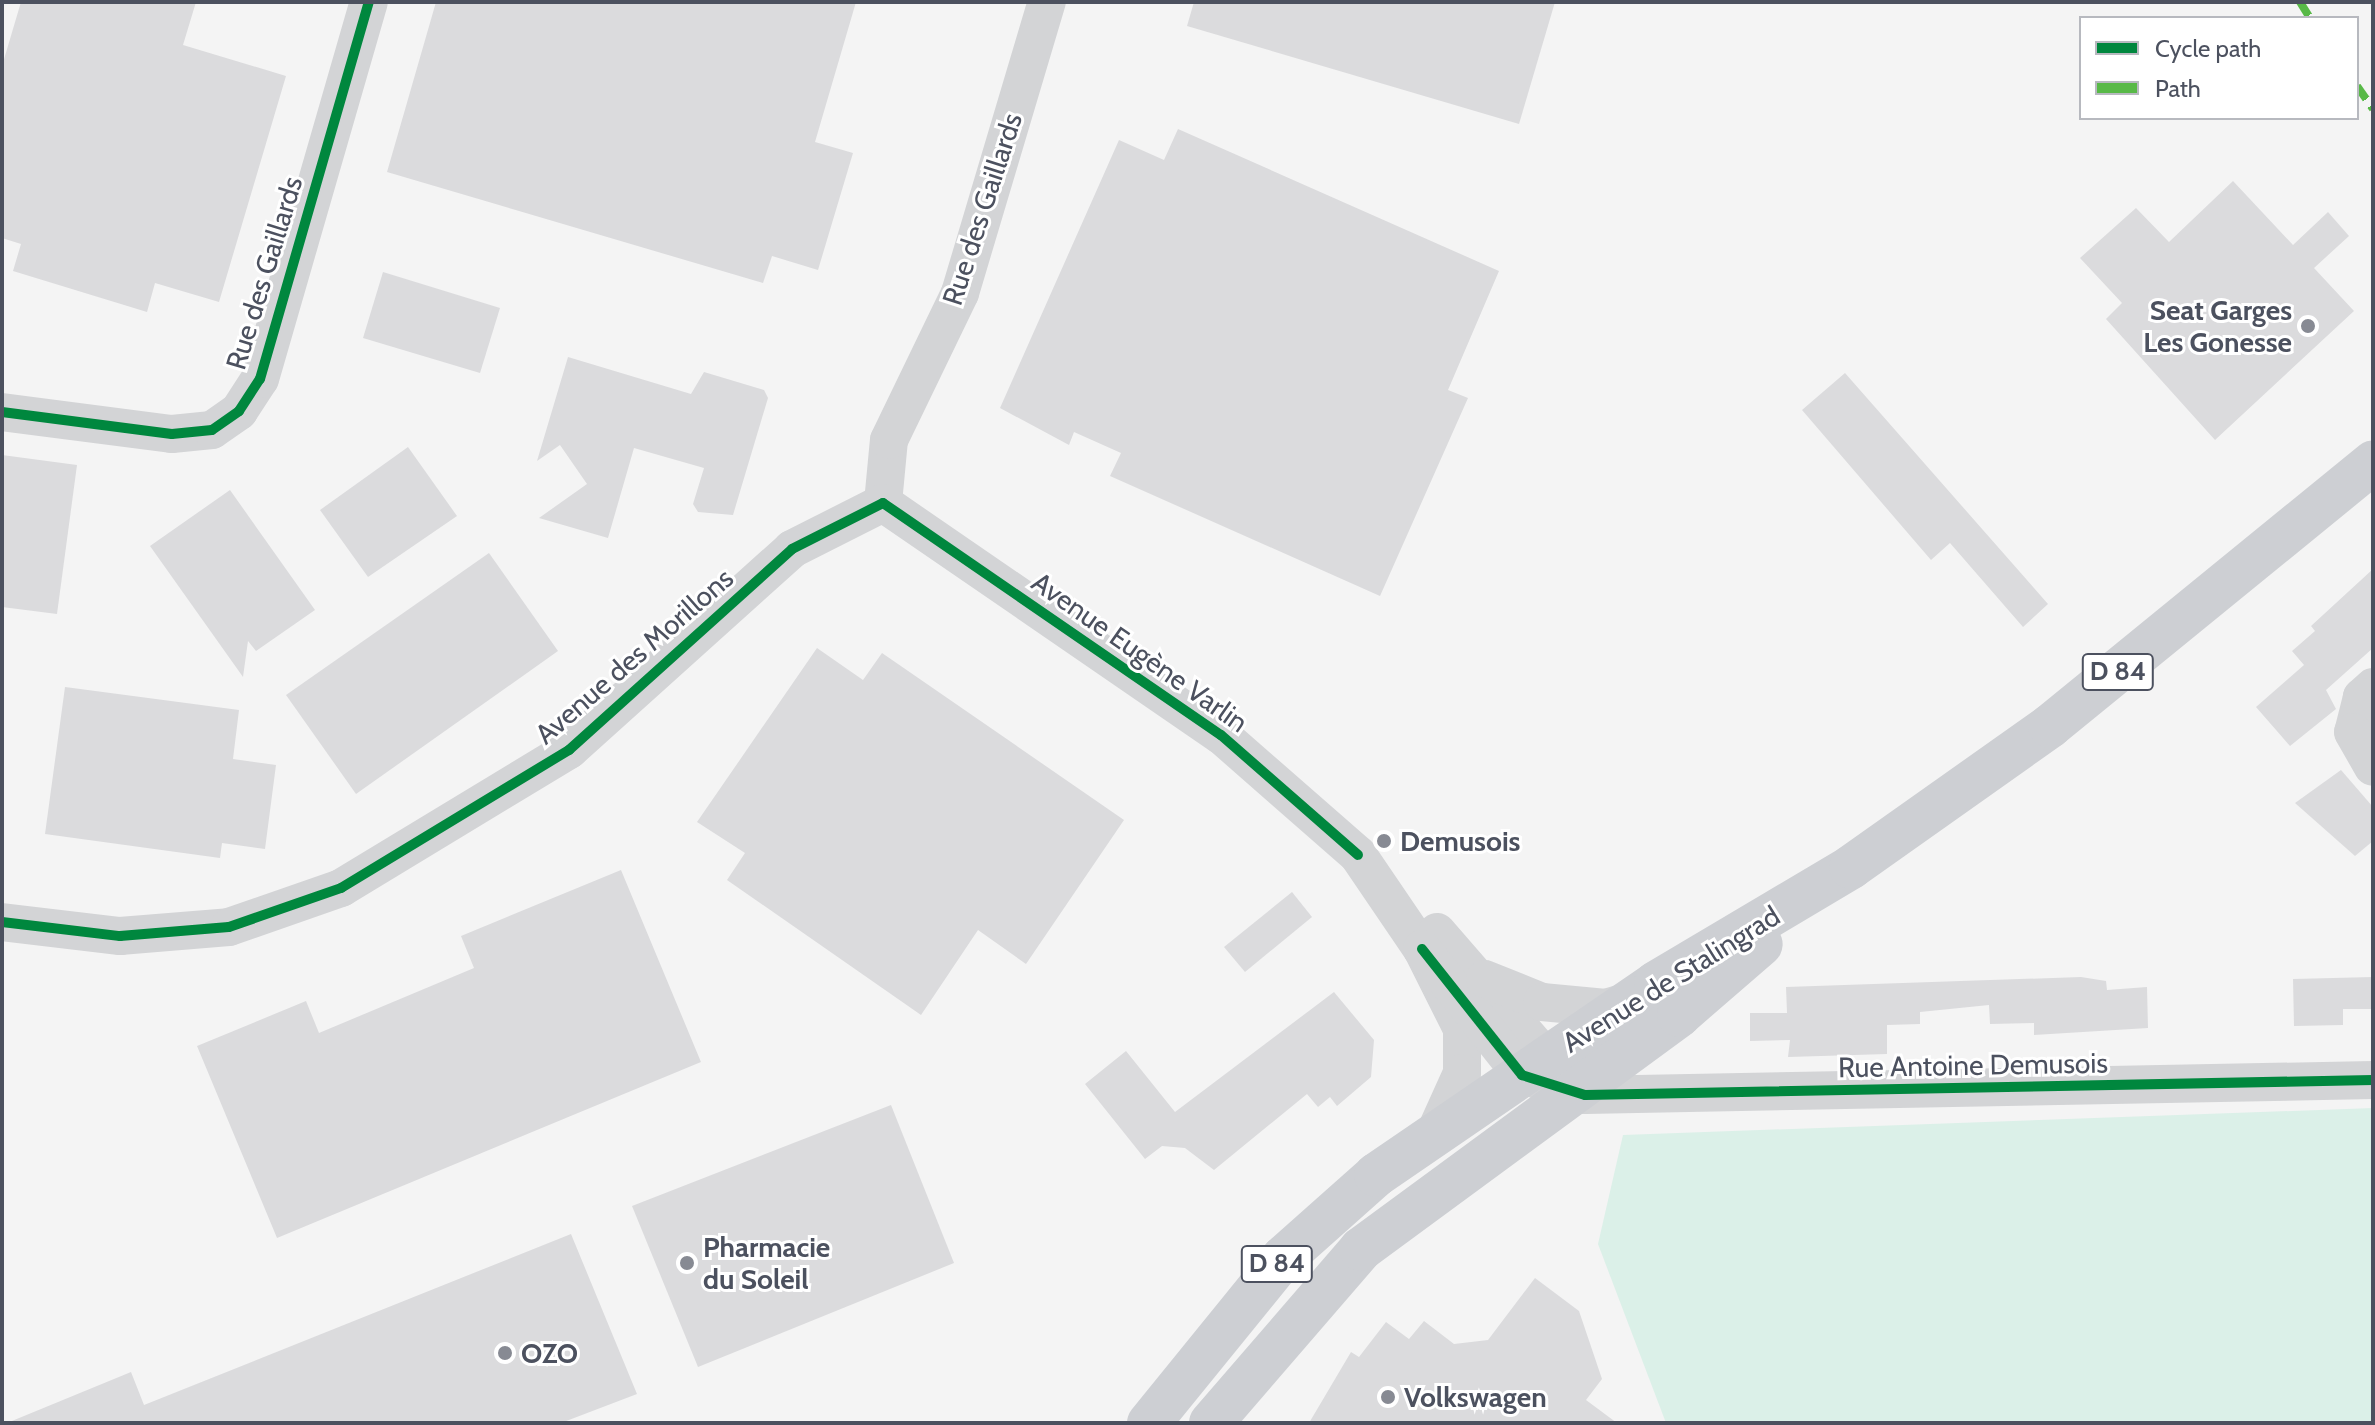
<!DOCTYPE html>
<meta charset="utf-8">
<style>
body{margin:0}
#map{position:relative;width:2375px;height:1425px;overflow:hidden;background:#f4f4f4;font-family:Cabin,sans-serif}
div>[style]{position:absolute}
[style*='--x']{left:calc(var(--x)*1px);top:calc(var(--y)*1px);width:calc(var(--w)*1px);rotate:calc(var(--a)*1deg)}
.green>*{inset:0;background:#dbf0e8}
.building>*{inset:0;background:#dbdbdd}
.minor>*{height:38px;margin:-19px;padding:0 19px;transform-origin:19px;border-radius:19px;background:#d3d4d6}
.major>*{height:44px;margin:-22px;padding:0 22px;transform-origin:22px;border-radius:22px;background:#cdcfd3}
.quiet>*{height:8px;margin-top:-4px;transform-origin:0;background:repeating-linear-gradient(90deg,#58b947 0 16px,transparent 0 24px)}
.cycleway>*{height:10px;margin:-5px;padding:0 5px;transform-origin:5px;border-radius:5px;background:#00873e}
.dots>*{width:22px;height:22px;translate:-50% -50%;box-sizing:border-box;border:4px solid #fff;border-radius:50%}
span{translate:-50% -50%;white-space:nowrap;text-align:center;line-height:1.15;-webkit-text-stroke:6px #fff;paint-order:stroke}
.shield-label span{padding:2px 6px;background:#fff;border:2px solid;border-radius:6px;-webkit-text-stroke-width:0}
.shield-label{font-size:26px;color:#4c515f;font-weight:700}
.street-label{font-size:28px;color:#4c515f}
.poi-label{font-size:28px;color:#4c515f;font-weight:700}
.right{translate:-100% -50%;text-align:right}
.left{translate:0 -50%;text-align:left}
.frame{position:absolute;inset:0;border:4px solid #4c515f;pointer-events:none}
.legend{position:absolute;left:2079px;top:16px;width:280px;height:104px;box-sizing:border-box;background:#fff;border:2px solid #b7b9bf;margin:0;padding:10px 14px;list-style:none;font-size:24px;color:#4c515f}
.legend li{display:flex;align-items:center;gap:16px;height:40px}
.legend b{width:40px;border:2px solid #b7b9bf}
</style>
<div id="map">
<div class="green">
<div style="clip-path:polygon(2373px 1108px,2373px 1423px,1666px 1423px,1598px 1244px,1623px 1135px)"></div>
</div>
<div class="building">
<div style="clip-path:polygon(21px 2px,196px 2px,183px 45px,286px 76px,219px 302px,155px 283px,147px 312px,13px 271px,21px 244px,2px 238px,2px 66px)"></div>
<div style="clip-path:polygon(436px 2px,856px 2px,815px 142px,853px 153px,818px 270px,772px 256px,763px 283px,387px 172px)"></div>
<div style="clip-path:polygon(1194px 2px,1555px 2px,1519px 124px,1187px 26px)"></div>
<div style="clip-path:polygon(1178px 129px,1499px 271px,1448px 390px,1468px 398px,1380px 596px,1110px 476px,1121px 453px,1074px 432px,1069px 445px,1000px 408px,1119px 140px,1164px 160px)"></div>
<div style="clip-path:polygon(2233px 181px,2293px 245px,2328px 212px,2349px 236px,2314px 268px,2354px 311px,2215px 440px,2106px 319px,2122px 303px,2080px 258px,2136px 208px,2169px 242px)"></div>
<div style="clip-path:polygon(383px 272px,500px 308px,480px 373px,363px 338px)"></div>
<div style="clip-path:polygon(568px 357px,691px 394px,704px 372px,764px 390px,768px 398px,733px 515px,698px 512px,693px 504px,704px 468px,634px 448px,608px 538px,539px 518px,587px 484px,560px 445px,537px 461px)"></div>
<div style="clip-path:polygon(1845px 373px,2048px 604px,2023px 627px,1950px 543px,1931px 560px,1802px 410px)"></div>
<div style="clip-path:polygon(408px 447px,457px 516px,368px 577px,320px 510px)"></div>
<div style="clip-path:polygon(2px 455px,77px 465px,57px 614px,2px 607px)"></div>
<div style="clip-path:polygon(230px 490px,315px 610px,256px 651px,248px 641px,243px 677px,150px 546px)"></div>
<div style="clip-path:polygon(489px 553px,558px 651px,356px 794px,286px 695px)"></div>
<div style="clip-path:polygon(2373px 569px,2373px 648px,2326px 690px,2336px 709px,2290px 746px,2256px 707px,2304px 665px,2292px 651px,2315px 631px,2311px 626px)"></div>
<div style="clip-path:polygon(817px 648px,863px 680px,882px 653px,1124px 820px,1026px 964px,978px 930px,921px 1015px,727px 880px,745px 853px,697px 822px)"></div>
<div style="clip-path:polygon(65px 687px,239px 710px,233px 759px,276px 765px,265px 849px,222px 843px,220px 858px,45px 834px)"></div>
<div style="clip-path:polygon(2341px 770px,2373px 807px,2373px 841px,2355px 856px,2295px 803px)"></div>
<div style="clip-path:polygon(621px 870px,701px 1062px,277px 1238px,197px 1046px,306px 1001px,319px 1033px,474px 968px,461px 936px)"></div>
<div style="clip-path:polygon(1292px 892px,1312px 917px,1245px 972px,1224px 947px)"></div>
<div style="clip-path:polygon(2081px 977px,2106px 981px,2107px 990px,2147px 987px,2148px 1028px,2034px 1035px,2034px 1023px,1990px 1024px,1989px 1005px,1920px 1012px,1920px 1024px,1887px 1025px,1887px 1054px,1788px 1057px,1790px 1040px,1750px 1041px,1750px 1013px,1787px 1013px,1786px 987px)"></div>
<div style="clip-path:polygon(2373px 977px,2373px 1009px,2343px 1009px,2343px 1025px,2294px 1026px,2293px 979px)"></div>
<div style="clip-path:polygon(1334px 992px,1374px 1040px,1371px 1077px,1337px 1106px,1330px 1097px,1318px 1107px,1307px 1094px,1214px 1170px,1185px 1148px,1162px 1146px,1145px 1159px,1085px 1084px,1126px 1051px,1175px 1112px)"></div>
<div style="clip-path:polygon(891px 1105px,954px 1263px,698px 1367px,632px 1206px)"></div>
<div style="clip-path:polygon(571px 1234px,637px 1394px,561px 1423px,7px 1423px,131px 1372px,144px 1405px)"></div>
<div style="clip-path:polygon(1535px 1278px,1579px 1311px,1602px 1379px,1586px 1400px,1617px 1423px,1309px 1423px,1351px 1352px,1359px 1357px,1386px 1322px,1409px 1339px,1424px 1321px,1454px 1344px,1488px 1340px)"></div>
</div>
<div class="minor">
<div style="--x:2;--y:412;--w:171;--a:7.4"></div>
<div style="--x:172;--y:434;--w:40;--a:-5.7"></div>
<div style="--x:212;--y:430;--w:33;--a:-35"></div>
<div style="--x:239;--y:411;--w:38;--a:-57"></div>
<div style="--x:260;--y:379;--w:392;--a:-73.9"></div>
<div style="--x:883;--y:503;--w:410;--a:34.5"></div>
<div style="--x:1221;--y:735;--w:182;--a:41.2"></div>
<div style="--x:1358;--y:855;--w:114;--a:55.8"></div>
<div style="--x:1422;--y:949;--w:89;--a:63.4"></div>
<div style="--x:1462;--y:1029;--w:44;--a:90"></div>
<div style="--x:1462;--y:1073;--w:68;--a:114.3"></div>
<div style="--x:883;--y:503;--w:63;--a:-84.6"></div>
<div style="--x:889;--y:440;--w:163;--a:-64.2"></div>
<div style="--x:960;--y:293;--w:304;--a:-73.4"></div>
<div style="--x:2373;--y:687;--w:15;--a:138"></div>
<div style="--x:2362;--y:697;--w:36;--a:104"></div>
<div style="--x:2353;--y:732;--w:40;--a:60.3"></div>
<div style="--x:2;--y:922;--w:119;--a:6.8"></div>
<div style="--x:120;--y:936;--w:109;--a:-4.7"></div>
<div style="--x:229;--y:927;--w:119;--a:-19.2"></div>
<div style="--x:341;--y:888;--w:267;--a:-31.2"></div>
<div style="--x:569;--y:750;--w:300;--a:-42"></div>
<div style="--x:792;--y:549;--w:102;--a:-26.8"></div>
<div style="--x:1437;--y:932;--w:195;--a:49"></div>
<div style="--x:1422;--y:949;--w:161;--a:51.6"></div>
<div style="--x:1522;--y:1075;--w:66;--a:17.6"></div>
<div style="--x:1585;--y:1095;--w:788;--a:-1.09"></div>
<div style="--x:1485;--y:979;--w:61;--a:22"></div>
<div style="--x:1542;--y:1002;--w:64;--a:5.4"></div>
<div style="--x:1606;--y:1008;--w:27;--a:-17"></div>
</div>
<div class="major">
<div style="--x:1149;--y:1423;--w:213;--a:-50.9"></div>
<div style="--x:1283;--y:1258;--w:125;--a:-41.7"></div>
<div style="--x:1376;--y:1175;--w:340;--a:-34.4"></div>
<div style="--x:1656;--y:983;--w:227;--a:-30.7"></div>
<div style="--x:1851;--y:867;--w:244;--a:-35.3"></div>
<div style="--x:2050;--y:726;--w:417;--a:-39.2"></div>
<div style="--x:1211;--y:1423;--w:230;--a:-49.2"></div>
<div style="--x:1361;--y:1249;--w:395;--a:-36.3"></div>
<div style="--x:1679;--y:1015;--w:108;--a:-40.9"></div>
</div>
<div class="quiet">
<div style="--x:2300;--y:2;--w:19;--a:58"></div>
<div style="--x:2357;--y:86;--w:28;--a:55"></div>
</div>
<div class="cycleway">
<div style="--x:2;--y:412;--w:171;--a:7.4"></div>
<div style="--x:172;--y:434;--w:40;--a:-5.7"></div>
<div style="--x:212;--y:430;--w:33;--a:-35"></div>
<div style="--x:239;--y:411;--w:38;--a:-57"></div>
<div style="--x:260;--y:379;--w:392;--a:-73.9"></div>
<div style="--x:2;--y:922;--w:119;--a:6.8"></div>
<div style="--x:120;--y:936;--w:109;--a:-4.7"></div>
<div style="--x:229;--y:927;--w:119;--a:-19.2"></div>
<div style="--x:341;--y:888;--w:267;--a:-31.2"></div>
<div style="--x:569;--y:750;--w:300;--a:-42"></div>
<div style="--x:792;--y:549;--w:102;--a:-26.8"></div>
<div style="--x:883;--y:503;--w:410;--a:34.5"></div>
<div style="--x:1221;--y:735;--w:182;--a:41.2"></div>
<div style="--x:1422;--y:949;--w:161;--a:51.6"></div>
<div style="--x:1522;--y:1075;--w:66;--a:17.6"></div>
<div style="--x:1585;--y:1095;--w:788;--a:-1.09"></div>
</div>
<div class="dots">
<div style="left:2308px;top:326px;background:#878a93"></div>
<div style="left:1384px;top:841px;background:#878a93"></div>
<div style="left:687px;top:1263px;background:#878a93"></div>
<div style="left:505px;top:1353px;background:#878a93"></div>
<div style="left:1388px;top:1397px;background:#878a93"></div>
</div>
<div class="shield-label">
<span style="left:2118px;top:672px">D 84</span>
<span style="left:1277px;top:1264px">D 84</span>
</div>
<div class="street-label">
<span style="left:982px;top:209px;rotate:-72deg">Rue des Gaillards</span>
<span style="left:264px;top:273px;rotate:-73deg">Rue des Gaillards</span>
<span style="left:1140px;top:652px;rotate:35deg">Avenue Eugène Varlin</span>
<span style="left:634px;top:656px;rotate:-41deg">Avenue des Morillons</span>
<span style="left:1671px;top:979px;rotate:-32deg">Avenue de Stalingrad</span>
<span style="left:1973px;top:1065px;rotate:-1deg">Rue Antoine Demusois</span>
</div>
<div class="poi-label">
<span class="right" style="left:2292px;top:326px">Seat Garges<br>Les Gonesse</span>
<span class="left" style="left:1400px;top:841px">Demusois</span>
<span class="left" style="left:703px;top:1263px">Pharmacie<br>du Soleil</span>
<span class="left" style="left:521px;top:1353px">OZO</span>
<span class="left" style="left:1404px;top:1397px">Volkswagen</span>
</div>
<div class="frame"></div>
<ul class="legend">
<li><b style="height:10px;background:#00873e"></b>Cycle path</li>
<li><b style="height:10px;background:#58b947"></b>Path</li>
</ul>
</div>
